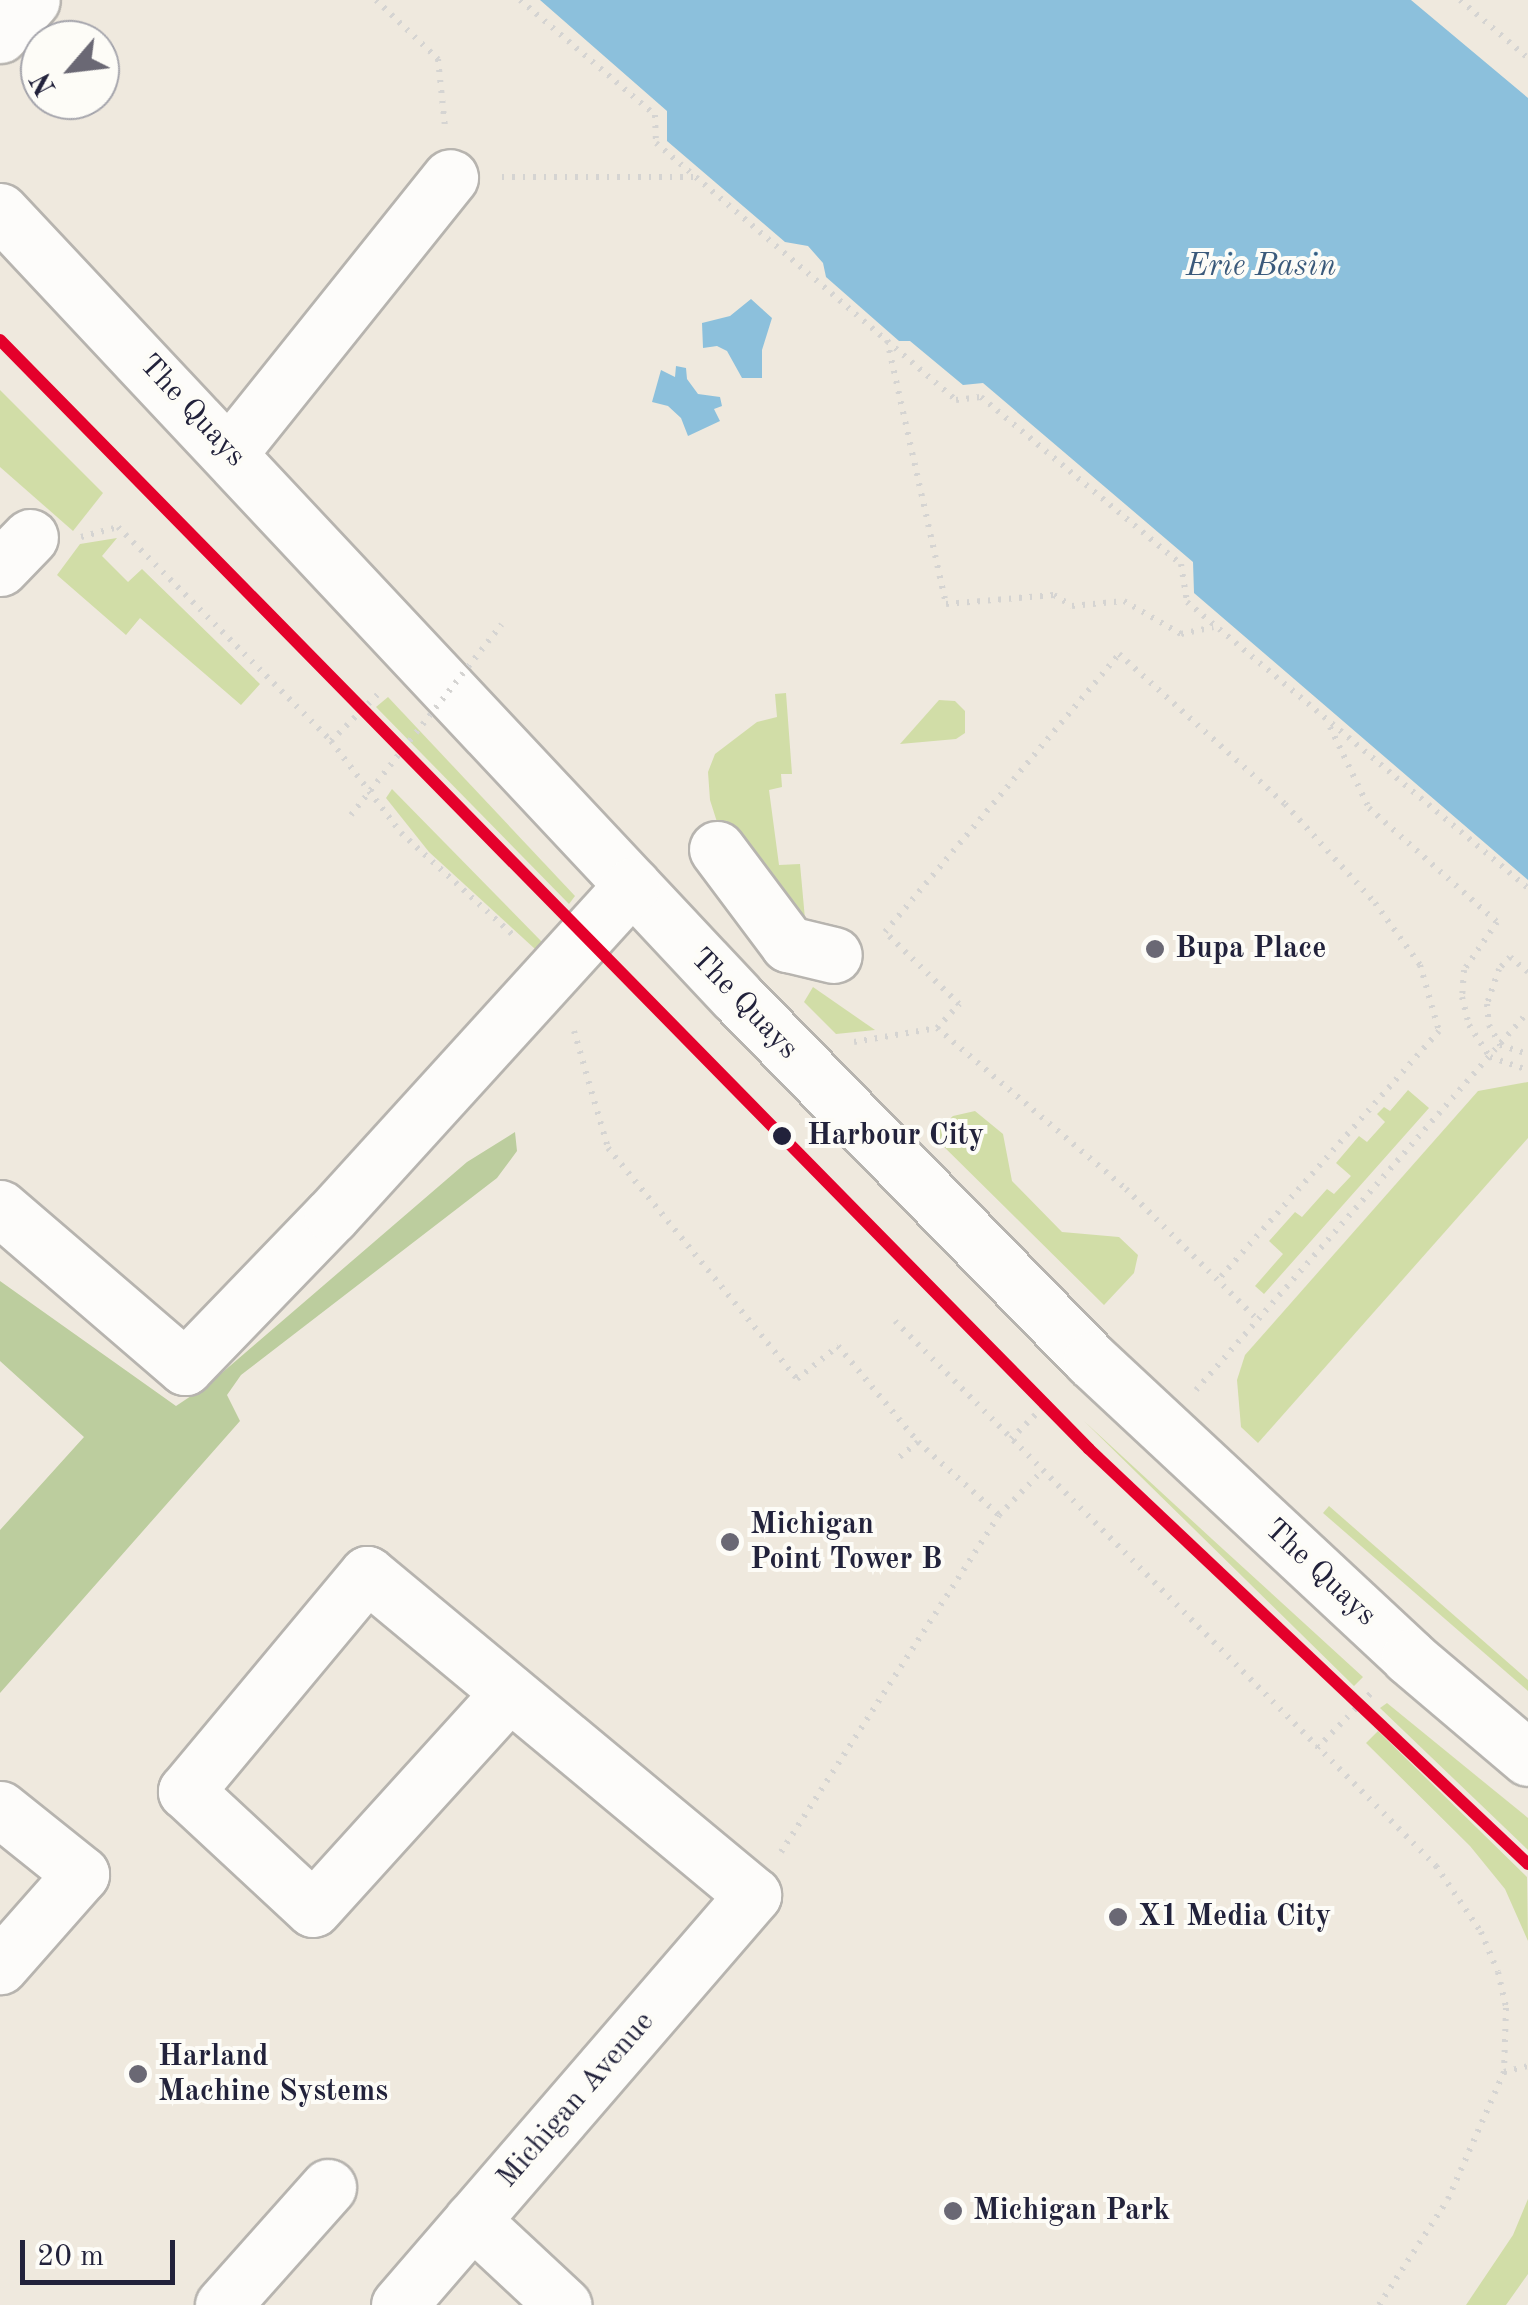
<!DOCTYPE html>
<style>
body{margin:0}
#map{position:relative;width:1528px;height:2305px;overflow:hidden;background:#efe9de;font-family:"Old Standard TT",serif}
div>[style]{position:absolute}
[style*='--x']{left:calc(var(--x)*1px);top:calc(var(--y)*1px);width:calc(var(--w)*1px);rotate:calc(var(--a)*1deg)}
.green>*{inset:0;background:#d1dda7}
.forest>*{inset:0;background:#bccd9e}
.water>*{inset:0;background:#8cc0dc}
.path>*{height:6px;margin-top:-3px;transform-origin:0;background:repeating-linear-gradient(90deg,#d5d4d2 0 2.5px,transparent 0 10.5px)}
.roads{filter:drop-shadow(2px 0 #b7b4af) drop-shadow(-2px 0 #b7b4af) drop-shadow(0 2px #b7b4af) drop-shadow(0 -2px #b7b4af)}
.minor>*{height:55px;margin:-27.5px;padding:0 27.5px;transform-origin:27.5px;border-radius:27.5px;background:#fdfcfa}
.path-bridge>*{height:6px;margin-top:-3px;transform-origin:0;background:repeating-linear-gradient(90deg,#d5d4d2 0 2.5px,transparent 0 10.5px)}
.tram-1>*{height:12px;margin:-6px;padding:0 6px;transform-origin:6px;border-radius:6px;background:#e4002b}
.dots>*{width:28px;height:28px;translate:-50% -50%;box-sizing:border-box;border:5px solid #fdfcf7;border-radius:50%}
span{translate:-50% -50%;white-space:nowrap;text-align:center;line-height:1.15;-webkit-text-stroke:8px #fdfcf7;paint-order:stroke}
.street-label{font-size:30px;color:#22223b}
.poi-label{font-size:30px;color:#22223b;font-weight:700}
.left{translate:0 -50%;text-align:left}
.stop-label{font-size:30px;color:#22223b;font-weight:700}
.water-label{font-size:32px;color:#3b5a7b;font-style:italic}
.north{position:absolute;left:20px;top:20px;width:100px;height:100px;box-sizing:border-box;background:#fdfcf7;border:2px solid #a5a5ac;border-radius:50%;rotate:242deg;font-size:28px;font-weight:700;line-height:40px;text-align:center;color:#22223b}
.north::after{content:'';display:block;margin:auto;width:35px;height:45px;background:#6a6874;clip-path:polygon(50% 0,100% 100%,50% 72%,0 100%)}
.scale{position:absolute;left:20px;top:2240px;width:155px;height:45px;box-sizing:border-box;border:5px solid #22223b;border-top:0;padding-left:12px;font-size:30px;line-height:35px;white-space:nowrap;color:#22223b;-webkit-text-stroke:8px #fdfcf7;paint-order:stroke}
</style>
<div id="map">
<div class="green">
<div style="clip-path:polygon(0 390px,103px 493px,73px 531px,0 467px)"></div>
<div style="clip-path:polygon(117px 538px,102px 556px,128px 582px,142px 569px,260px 684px,241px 705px,140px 618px,126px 635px,57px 575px,80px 544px)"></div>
<div style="clip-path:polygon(786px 693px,792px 774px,781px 774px,782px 787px,769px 790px,779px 865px,800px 864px,806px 930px,735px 836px,717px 822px,710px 800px,708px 772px,715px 754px,757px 722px,777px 717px,775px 694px)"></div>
<div style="clip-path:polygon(388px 697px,575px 896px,569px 904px,376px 707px)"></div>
<div style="clip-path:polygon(939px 700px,955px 701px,965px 711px,965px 733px,956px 739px,900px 744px)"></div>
<div style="clip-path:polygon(392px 789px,543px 943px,535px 949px,429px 852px,386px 798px)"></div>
<div style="clip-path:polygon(813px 987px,875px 1030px,836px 1034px,804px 1002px)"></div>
<div style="clip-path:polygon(1528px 1082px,1528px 1138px,1258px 1443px,1241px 1427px,1237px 1380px,1245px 1355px,1478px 1091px)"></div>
<div style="clip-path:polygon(1408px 1090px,1429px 1108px,1264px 1294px,1255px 1286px,1283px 1254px,1269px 1241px,1295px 1212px,1302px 1217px,1327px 1189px,1334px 1194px,1351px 1176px,1336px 1163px,1359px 1136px,1367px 1142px,1385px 1122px,1377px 1114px,1384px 1107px,1390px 1111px)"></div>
<div style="clip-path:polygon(975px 1111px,1003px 1134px,1012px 1181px,1062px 1232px,1119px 1237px,1138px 1255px,1134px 1273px,1104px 1305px,932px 1135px,953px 1116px)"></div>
<div style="clip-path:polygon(1084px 1421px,1212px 1539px,1363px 1677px,1354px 1686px)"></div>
<div style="clip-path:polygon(1329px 1506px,1528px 1680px,1528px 1691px,1323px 1513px)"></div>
<div style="clip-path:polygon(1387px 1703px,1528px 1818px,1528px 1850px,1380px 1708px)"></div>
<div style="clip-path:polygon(1378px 1731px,1527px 1877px,1528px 1941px,1505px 1889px,1470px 1846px,1366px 1743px)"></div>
<div style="clip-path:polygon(1528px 2199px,1528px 2274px,1506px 2305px,1466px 2305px,1513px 2235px)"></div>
</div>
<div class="forest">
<div style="clip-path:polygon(515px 1132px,517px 1151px,497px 1178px,241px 1375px,227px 1395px,240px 1421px,0 1693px,0 1530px,84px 1437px,0 1361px,0 1281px,176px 1406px,209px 1384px,467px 1162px)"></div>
</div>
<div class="water">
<div style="clip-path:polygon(540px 0,1411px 0,1528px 98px,1528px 880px,1194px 593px,1193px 562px,983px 383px,963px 385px,910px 341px,899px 341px,826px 277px,823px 263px,808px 246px,785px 242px,667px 141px,667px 111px)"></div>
<div style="clip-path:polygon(751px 299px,772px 318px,762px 350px,762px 378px,742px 378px,727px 351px,717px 346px,703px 348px,702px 323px,730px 316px)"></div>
<div style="clip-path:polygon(676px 366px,686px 368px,687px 379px,698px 394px,720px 397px,722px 406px,714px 409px,720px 421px,688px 436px,681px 418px,668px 406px,652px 402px,661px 370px,675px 377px)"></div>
</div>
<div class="path">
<div style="--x:376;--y:0;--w:86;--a:43.6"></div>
<div style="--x:438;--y:59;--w:68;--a:84.1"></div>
<div style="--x:520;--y:0;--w:177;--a:40.4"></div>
<div style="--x:655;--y:115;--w:28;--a:88"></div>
<div style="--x:656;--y:143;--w:395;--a:40.6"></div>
<div style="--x:956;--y:400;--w:25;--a:-7"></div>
<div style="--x:981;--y:397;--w:261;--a:39.9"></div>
<div style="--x:1181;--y:564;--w:38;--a:81"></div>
<div style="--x:1187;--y:602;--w:445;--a:40"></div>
<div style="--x:1460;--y:0;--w:89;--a:40.5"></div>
<div style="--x:502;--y:177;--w:193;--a:0"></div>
<div style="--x:887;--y:340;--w:271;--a:77.4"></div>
<div style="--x:946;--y:604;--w:108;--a:-4.8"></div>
<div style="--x:1054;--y:595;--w:21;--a:31"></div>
<div style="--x:1072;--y:606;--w:52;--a:-5.5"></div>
<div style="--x:1124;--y:601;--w:66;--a:30.1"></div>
<div style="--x:1181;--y:634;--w:33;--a:-12"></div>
<div style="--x:81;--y:537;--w:38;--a:-15"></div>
<div style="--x:118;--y:527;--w:302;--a:45.1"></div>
<div style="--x:331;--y:741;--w:66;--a:-45"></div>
<div style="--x:1330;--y:727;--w:90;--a:64.3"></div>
<div style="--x:1369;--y:808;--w:171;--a:41.7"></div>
<div style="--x:1497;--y:922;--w:58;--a:124.5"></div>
<div style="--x:1464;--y:970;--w:27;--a:94"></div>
<div style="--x:1462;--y:997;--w:29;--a:76"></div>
<div style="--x:1469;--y:1025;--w:38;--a:57"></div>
<div style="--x:1490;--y:1057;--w:40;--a:18.9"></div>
<div style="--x:331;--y:741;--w:116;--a:52.7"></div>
<div style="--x:401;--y:833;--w:151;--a:42.3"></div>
<div style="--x:1528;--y:972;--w:23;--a:-140"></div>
<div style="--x:1510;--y:957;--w:16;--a:133"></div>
<div style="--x:1499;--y:969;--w:37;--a:109"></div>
<div style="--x:1487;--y:1004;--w:21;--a:85"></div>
<div style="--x:1489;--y:1025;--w:23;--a:61"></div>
<div style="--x:1500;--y:1045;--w:29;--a:18"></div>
<div style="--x:937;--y:1028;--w:33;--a:-47"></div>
<div style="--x:959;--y:1004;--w:103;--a:-135.8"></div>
<div style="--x:885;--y:932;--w:363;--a:-49.9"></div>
<div style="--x:1119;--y:654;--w:224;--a:42.1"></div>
<div style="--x:1285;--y:804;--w:134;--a:47.7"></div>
<div style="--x:1375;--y:903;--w:77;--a:54"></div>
<div style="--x:1420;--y:965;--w:69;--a:73.9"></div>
<div style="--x:1439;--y:1031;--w:333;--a:131.6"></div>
<div style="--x:574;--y:1031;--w:122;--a:73.8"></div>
<div style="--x:608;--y:1148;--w:298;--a:50.7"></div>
<div style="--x:797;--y:1379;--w:53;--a:-38.8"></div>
<div style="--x:838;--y:1346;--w:125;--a:50.2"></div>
<div style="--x:918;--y:1442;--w:26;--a:141"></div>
<div style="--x:854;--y:1042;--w:84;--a:-9.6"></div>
<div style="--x:937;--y:1028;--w:248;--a:40.4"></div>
<div style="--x:1126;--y:1189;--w:186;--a:44.8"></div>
<div style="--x:895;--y:1321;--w:768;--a:45.21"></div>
<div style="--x:1436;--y:1866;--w:80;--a:55.7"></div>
<div style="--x:1481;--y:1932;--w:43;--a:67"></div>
<div style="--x:1498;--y:1972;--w:37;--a:77"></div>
<div style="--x:1506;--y:2008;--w:64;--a:91.8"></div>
<div style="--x:1196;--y:1390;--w:503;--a:-48.71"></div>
<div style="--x:1011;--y:1439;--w:59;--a:-45"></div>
<div style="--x:918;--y:1442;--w:109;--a:42"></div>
<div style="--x:1317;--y:1748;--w:78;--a:-45.5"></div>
<div style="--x:781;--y:1852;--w:401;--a:-57.1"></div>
<div style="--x:999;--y:1515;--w:63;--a:-45.6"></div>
<div style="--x:1379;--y:2305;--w:126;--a:-56.9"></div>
<div style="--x:1448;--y:2199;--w:139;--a:-66.2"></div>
<div style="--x:1504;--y:2072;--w:25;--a:-14"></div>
</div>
<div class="roads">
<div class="minor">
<div style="--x:0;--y:35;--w:47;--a:-47.6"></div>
<div style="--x:0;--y:211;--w:1077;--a:46.84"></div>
<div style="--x:737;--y:997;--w:507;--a:45.72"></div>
<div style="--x:1091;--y:1360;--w:435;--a:43"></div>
<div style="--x:1409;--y:1657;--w:156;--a:40.3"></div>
<div style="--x:230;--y:452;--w:352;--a:-51.3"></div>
<div style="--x:0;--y:568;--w:43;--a:-45.9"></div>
<div style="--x:717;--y:849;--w:119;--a:53.2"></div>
<div style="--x:788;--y:944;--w:47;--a:13.4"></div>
<div style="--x:0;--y:1208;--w:244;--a:40.7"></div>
<div style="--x:185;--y:1367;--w:211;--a:-46"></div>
<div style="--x:332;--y:1215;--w:446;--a:-47.7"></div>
<div style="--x:0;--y:1809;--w:104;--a:38.7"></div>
<div style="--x:81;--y:1874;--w:123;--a:131.4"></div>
<div style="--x:472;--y:2220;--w:125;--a:43"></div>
<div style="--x:223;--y:2305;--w:158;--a:-48.3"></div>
<div style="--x:399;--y:2305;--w:542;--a:-49.19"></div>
<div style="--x:753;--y:1895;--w:502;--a:-140.25"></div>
<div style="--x:367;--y:1574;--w:283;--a:129.8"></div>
<div style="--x:186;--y:1791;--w:173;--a:42.9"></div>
<div style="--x:313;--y:1909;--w:292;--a:-47.8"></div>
</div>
</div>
<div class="path-bridge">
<div style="--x:351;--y:815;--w:243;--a:-51.7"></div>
</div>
<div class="tram-1">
<div style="--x:0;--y:340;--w:1554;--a:45.52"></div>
<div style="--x:1089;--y:1449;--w:604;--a:43.39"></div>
</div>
<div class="dots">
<div style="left:1155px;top:949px;background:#6a6874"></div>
<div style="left:782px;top:1136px;background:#22223b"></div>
<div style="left:730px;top:1542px;background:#6a6874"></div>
<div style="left:1118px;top:1917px;background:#6a6874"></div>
<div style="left:138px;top:2074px;background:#6a6874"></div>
<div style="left:953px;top:2211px;background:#6a6874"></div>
</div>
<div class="street-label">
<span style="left:192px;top:411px;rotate:47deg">The Quays</span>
<span style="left:744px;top:1004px;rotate:46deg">The Quays</span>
<span style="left:1320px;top:1573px;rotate:43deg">The Quays</span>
<span style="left:576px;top:2100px;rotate:-49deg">Michigan Avenue</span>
</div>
<div class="poi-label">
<span class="left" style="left:1175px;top:949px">Bupa Place</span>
<span class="left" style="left:750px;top:1542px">Michigan<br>Point Tower B</span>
<span class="left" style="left:1138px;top:1917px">X1 Media City</span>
<span class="left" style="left:158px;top:2074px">Harland<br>Machine Systems</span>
<span class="left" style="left:973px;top:2211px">Michigan Park</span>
</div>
<div class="stop-label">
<span class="left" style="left:807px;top:1136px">Harbour City</span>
</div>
<div class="water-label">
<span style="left:1261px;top:267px">Erie Basin</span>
</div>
<div class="north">N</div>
<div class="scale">20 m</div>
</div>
